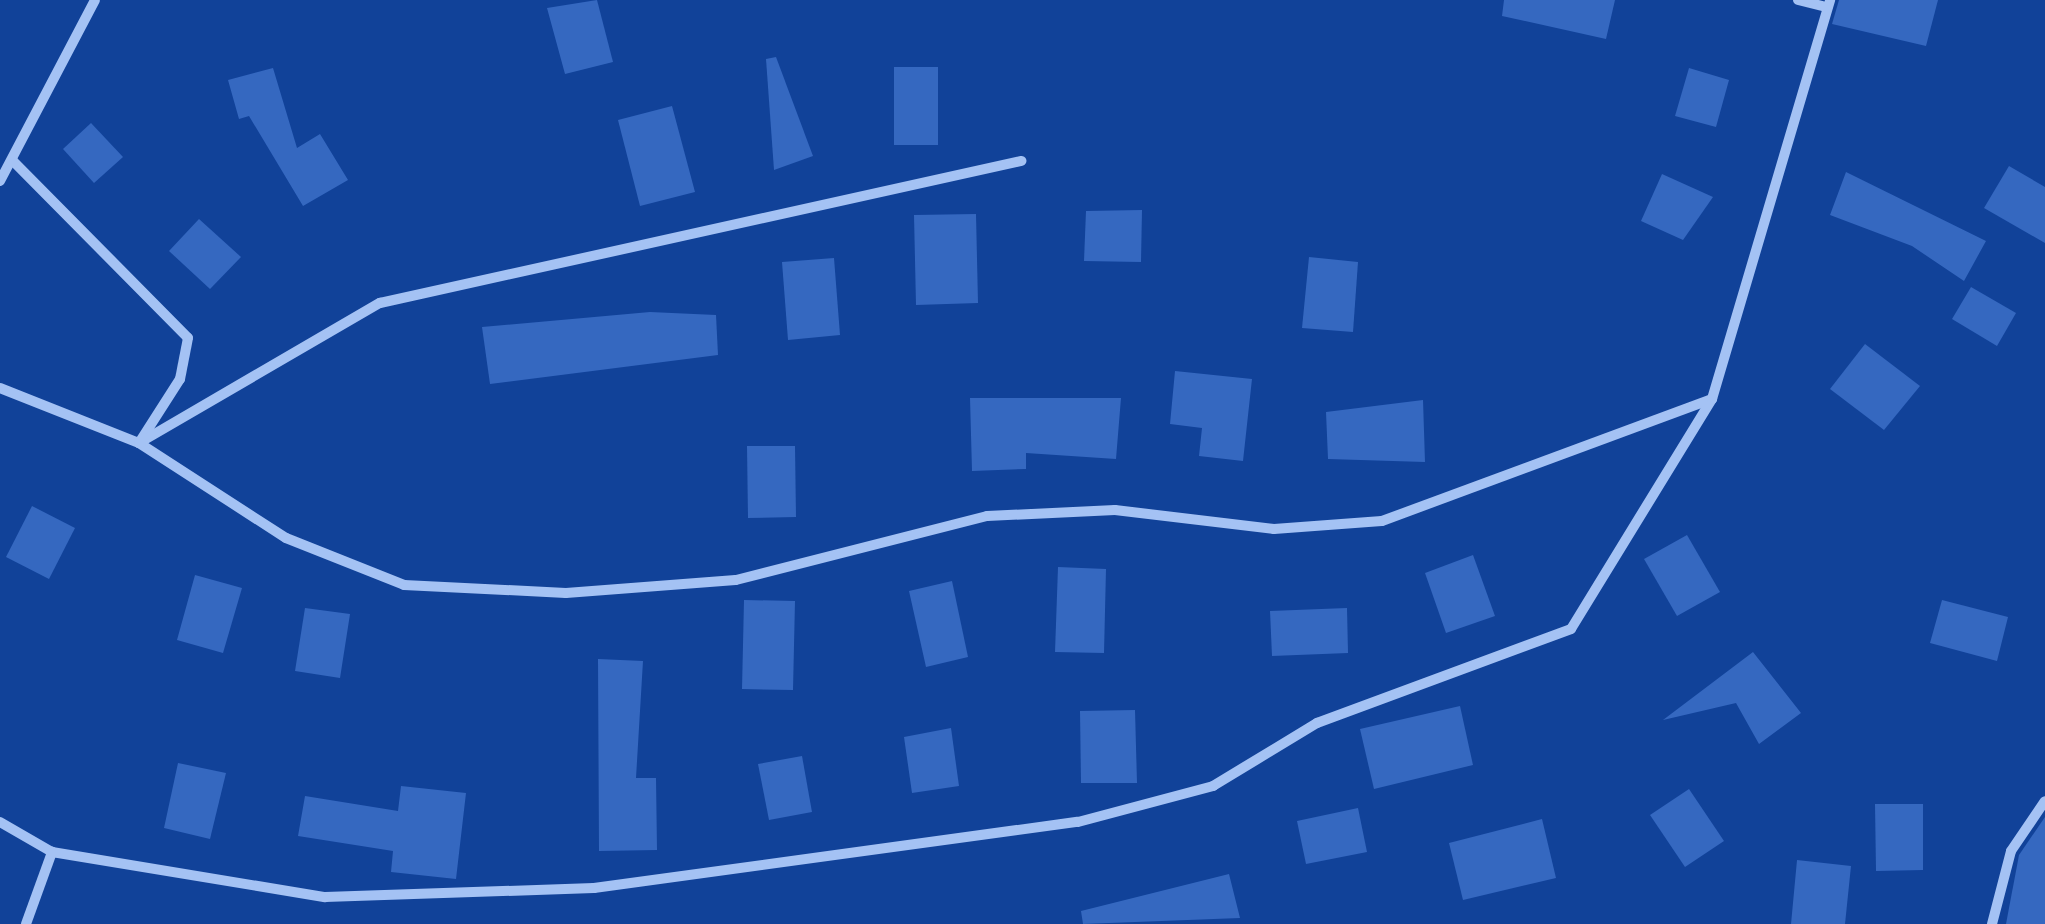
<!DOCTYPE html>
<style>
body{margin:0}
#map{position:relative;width:2045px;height:924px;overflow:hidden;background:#114299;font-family:Poppins,sans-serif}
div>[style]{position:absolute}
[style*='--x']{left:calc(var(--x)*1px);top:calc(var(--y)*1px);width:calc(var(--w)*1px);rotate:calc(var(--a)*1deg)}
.building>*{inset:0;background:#3568c0}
.minor>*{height:10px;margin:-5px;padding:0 5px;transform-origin:5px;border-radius:5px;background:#a4c2f4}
span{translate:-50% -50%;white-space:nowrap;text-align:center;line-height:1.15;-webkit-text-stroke:8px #114299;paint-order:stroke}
</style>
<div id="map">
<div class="building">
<div style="clip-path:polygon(597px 0,613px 62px,565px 74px,547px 8px)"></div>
<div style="clip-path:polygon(1504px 0,1615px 0,1606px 39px,1502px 16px)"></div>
<div style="clip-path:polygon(1839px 0,1938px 0,1926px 46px,1832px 24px)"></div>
<div style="clip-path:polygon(776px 57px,813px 156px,774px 170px,766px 59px)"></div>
<div style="clip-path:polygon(894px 67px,938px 67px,938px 145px,894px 145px)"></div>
<div style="clip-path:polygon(273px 68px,297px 148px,320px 134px,348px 180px,303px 206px,249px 116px,239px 119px,228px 80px)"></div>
<div style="clip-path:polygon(1689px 68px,1729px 80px,1716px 127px,1675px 116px)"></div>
<div style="clip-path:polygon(672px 106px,695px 192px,640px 206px,618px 120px)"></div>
<div style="clip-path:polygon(91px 123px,123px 157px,94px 183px,63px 149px)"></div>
<div style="clip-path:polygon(2009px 166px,2045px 187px,2045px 243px,1984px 208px)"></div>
<div style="clip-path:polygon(1846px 172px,1986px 241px,1964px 281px,1912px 246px,1830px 215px)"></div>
<div style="clip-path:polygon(1662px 174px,1713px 197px,1683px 240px,1641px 221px)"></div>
<div style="clip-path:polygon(1142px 210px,1141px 262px,1084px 261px,1086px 211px)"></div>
<div style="clip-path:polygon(976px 214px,978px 303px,916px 305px,914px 215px)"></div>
<div style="clip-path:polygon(199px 219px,241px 257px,210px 289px,169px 251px)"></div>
<div style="clip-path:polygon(1309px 257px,1358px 262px,1353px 332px,1302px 328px)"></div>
<div style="clip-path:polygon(834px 258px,840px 335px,788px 340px,782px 262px)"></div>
<div style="clip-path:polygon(1971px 287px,2016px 313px,1997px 346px,1952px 319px)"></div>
<div style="clip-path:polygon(650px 312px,716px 315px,718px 355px,490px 384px,482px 327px)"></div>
<div style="clip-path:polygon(1865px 344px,1920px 386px,1884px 430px,1830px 389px)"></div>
<div style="clip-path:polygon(1175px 371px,1252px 379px,1243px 461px,1199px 456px,1202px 428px,1170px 424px)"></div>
<div style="clip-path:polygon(970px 398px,1121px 398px,1116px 459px,1026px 453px,1026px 469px,972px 471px)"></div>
<div style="clip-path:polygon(1423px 400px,1425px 462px,1328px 459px,1326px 412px)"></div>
<div style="clip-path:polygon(747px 446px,795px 446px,796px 517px,748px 518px)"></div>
<div style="clip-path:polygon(32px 506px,75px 528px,49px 579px,6px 557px)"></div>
<div style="clip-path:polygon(1687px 535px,1720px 592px,1677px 616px,1644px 559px)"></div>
<div style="clip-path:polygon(1473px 555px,1495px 616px,1446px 633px,1425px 573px)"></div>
<div style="clip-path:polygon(1058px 567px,1106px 569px,1104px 653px,1055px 652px)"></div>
<div style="clip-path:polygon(195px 575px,242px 588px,223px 653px,177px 640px)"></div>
<div style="clip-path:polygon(952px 581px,968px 657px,926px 667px,909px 591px)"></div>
<div style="clip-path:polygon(744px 600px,795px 601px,793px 690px,742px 689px)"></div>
<div style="clip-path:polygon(1942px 600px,2008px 617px,1997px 661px,1930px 643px)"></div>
<div style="clip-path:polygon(305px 608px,350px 614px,340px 678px,295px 671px)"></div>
<div style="clip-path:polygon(1347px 608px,1348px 653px,1272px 656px,1270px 611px)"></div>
<div style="clip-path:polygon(1753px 652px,1801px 713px,1759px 744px,1736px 703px,1663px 720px)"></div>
<div style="clip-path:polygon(598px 659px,643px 661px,636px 778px,656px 778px,657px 850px,599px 851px)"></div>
<div style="clip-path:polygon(1460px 706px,1473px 765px,1374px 789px,1360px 729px)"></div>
<div style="clip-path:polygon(1135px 710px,1137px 783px,1081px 783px,1080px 711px)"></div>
<div style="clip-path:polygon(951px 728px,959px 786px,912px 793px,904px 737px)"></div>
<div style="clip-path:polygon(802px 756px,812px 812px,769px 820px,758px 764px)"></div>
<div style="clip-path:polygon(178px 763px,226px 773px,210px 839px,164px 828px)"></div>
<div style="clip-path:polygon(401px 786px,466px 793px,456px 879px,391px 872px,393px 851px,298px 836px,305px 796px,398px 811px)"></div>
<div style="clip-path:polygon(1689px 789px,1724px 841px,1685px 867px,1650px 815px)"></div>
<div style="clip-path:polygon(1875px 804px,1923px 804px,1923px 870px,1876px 871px)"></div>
<div style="clip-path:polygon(1358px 808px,1367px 852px,1306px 864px,1297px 821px)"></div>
<div style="clip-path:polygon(2045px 817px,2045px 924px,2006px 924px,2019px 855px)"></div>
<div style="clip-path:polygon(1542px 819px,1556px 878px,1463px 900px,1449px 843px)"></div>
<div style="clip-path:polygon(1797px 860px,1851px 866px,1845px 924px,1791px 924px)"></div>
<div style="clip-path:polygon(1229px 874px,1240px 918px,1083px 924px,1081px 911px)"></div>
</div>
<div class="minor">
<div style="--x:1798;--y:0;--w:30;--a:14"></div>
<div style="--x:12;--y:160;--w:250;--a:45.3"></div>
<div style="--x:188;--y:338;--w:42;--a:101"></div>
<div style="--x:180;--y:379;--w:76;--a:122.6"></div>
<div style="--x:0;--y:181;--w:204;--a:-62.3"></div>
<div style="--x:0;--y:388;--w:149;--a:21.6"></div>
<div style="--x:139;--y:443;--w:175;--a:32.9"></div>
<div style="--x:286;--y:538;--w:127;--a:21.7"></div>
<div style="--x:404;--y:585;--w:162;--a:2.8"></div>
<div style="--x:566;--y:593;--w:170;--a:-4.4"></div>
<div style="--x:736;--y:580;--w:259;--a:-14.3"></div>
<div style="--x:987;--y:516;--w:128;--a:-2.7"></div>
<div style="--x:1115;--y:510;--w:160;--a:6.8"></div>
<div style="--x:1274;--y:529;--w:108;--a:-4.2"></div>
<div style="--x:1382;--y:521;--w:352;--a:-20.3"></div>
<div style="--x:139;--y:443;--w:279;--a:-30.2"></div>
<div style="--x:380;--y:303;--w:657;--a:-12.49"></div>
<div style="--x:0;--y:822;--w:60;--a:30"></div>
<div style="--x:52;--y:852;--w:277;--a:9.4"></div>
<div style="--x:325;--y:897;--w:269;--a:-1.9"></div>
<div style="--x:594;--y:888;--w:488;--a:-7.8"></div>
<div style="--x:1078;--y:822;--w:140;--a:-14.9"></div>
<div style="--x:1213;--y:786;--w:122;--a:-31.2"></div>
<div style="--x:1317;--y:723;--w:271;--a:-20.3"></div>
<div style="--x:1571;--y:629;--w:270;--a:-58.5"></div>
<div style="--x:1712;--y:399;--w:416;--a:-73.5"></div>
<div style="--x:26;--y:924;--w:77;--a:-70.1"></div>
<div style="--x:1992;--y:924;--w:75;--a:-75.4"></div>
<div style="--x:2011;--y:851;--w:60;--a:-55.8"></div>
</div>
</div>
